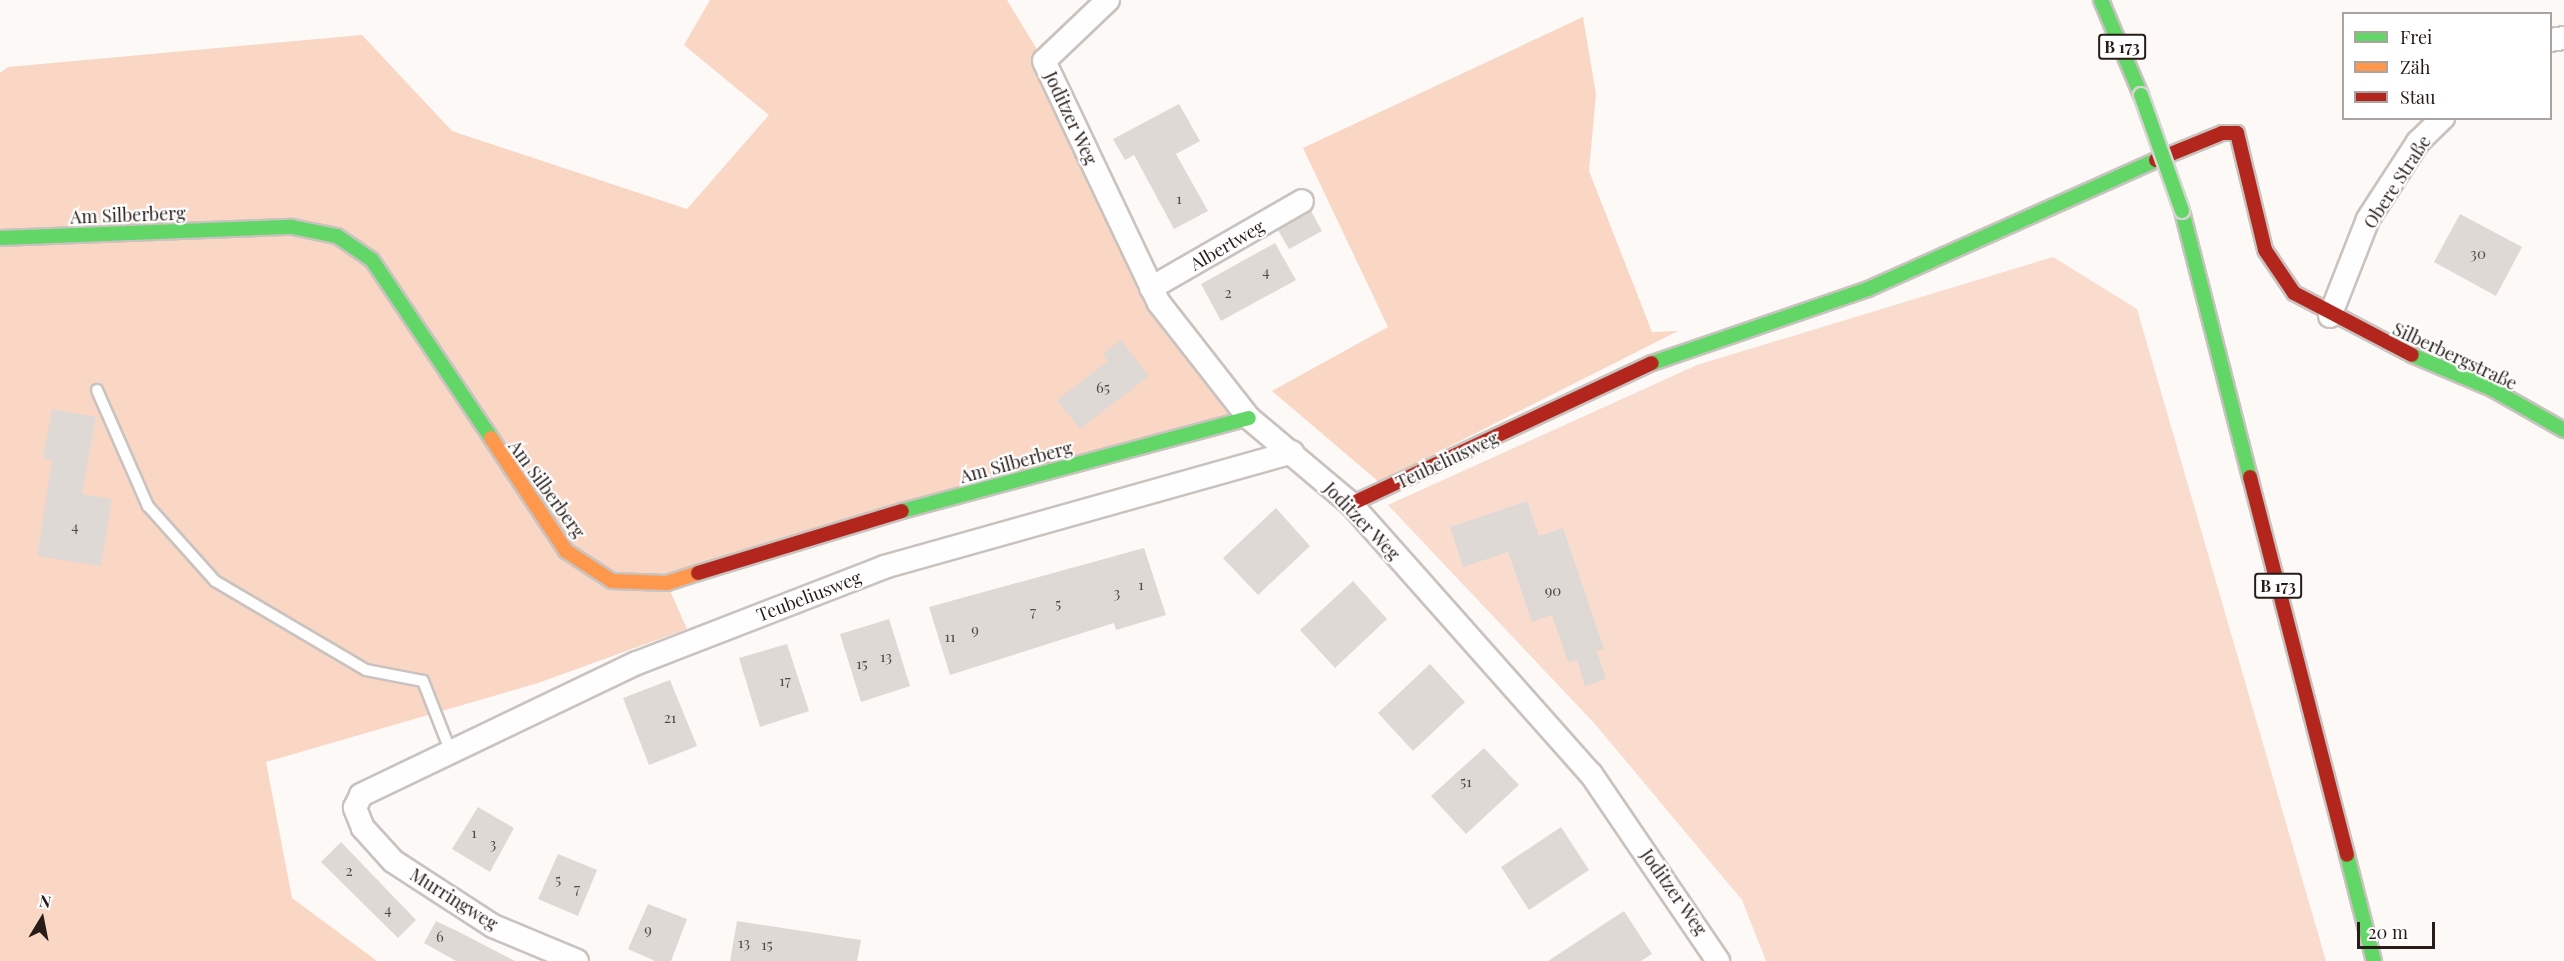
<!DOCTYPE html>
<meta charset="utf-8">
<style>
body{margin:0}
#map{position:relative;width:2564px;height:961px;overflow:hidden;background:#fcf9f7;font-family:"Playfair Display",serif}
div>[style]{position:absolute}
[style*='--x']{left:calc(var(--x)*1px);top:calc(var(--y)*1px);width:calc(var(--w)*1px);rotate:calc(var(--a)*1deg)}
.green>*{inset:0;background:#f9dcce}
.forest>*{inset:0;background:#fad6c5}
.building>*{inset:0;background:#dfd9d5}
.roads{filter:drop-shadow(2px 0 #c9c3bf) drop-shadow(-2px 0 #c9c3bf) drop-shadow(0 2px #c9c3bf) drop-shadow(0 -2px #c9c3bf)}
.lane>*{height:10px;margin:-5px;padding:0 5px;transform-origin:5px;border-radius:5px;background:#fffefe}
.street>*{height:22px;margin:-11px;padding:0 11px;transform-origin:11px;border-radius:11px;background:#fffefe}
.fast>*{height:14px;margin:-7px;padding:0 7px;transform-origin:7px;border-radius:7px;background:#63d668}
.slow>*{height:14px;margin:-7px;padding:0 7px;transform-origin:7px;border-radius:7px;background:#ff974d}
.jam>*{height:14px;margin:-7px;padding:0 7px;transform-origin:7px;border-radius:7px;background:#b3261e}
.bridges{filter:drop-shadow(2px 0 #d7d4d2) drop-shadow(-2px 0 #d7d4d2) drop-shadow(0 2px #d7d4d2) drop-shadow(0 -2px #d7d4d2)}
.fast-bridge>*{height:14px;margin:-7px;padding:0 7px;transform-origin:7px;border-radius:7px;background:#63d668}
span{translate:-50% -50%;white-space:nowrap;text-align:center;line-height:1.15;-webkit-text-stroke:4.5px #fff;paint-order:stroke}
.number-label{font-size:15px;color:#554b46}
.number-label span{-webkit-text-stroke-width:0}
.shield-label span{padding:2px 4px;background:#fff;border:2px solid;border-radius:4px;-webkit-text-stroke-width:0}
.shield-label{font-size:16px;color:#271c17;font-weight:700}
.street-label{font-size:18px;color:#271c17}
.legend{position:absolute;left:2342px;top:12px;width:210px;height:108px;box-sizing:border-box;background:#fff;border:2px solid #a9a4a2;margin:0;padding:8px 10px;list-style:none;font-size:18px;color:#271c17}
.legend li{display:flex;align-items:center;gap:12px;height:30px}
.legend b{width:30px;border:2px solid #a9a4a2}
.north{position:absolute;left:12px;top:889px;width:60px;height:60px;-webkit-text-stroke:4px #fff;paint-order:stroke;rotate:10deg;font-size:16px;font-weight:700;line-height:24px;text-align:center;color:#271c17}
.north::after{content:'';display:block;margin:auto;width:21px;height:27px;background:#271c17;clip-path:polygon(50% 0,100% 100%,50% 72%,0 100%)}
.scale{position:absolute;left:2357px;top:922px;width:78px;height:27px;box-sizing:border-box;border:3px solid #271c17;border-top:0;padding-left:8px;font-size:18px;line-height:21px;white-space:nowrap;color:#271c17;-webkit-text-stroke:4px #fff;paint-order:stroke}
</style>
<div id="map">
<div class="green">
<div style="clip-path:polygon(2053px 257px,2137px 309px,2326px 961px,1766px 961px,1742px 900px,1595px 724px,1388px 505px,1697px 365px)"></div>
</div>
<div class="forest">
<div style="clip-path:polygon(710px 0,1007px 0,1044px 61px,1151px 288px,1249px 418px,667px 584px,687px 629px,538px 683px,266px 762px,292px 898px,377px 961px,0 961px,0 73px,8px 67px,362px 35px,452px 131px,687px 209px,769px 115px,684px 45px)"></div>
<div style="clip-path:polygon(1583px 17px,1596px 94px,1589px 171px,1652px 332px,1678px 331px,1379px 482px,1272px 391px,1388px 327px,1303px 148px)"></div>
</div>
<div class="building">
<div style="clip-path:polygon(1179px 104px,1200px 141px,1176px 154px,1208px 211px,1174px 229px,1134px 155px,1125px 160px,1113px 139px)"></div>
<div style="clip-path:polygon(1311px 211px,1322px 231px,1289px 249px,1278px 230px)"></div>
<div style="clip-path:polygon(2460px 214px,2522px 247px,2496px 296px,2434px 262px)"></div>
<div style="clip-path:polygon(1275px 243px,1296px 280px,1221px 321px,1201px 284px)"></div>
<div style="clip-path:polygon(1121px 340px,1149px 376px,1080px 429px,1057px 400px,1108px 361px,1102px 354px)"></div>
<div style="clip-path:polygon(52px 409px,96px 417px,82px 494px,112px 499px,101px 566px,37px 556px,52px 460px,43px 458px)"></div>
<div style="clip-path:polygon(1527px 501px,1539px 536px,1563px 528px,1604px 649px,1597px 651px,1606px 679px,1585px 686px,1577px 660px,1568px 662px,1552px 615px,1532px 622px,1508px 552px,1463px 567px,1450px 527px)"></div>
<div style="clip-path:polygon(1276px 508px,1310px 546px,1258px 595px,1223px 558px)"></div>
<div style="clip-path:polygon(1144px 548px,1166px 615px,1116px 630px,1114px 623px,950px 675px,929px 607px)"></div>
<div style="clip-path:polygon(1353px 581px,1387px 619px,1335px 668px,1300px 630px)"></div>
<div style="clip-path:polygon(889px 619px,910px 686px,861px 702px,840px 634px)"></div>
<div style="clip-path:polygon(787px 644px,809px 711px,760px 727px,739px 658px)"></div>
<div style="clip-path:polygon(1430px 664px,1465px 702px,1413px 751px,1378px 713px)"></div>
<div style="clip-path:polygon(670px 680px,697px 746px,649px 765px,623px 698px)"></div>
<div style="clip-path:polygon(1484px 748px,1519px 785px,1466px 834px,1431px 796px)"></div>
<div style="clip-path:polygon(478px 807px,514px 828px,490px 872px,452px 849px)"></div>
<div style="clip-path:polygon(1561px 827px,1589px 870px,1529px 910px,1501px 867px)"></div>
<div style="clip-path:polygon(341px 842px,416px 920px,398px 938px,321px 862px)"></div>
<div style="clip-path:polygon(558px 854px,597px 870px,578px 916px,538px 899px)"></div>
<div style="clip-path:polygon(648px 904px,687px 919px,671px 961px,655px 961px,628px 949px)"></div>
<div style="clip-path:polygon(1624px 911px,1652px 954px,1641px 961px,1548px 961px)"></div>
<div style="clip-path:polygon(436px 921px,457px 931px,515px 961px,456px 961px,424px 943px)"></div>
<div style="clip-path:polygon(737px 921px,861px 940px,857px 961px,730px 961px)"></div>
</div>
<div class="roads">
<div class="lane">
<div style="--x:97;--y:390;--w:127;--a:66.3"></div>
<div style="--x:148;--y:506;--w:101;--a:48.2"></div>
<div style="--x:215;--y:581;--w:175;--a:30.5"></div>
<div style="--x:366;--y:670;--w:58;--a:10.9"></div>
<div style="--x:423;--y:681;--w:74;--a:68.6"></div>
</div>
<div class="street">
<div style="--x:1108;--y:0;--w:88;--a:136.4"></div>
<div style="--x:1044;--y:61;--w:268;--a:64.6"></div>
<div style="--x:1159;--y:303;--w:146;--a:52"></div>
<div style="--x:1249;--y:418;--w:133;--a:40.1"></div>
<div style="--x:1351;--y:504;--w:361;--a:48.4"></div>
<div style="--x:1591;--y:774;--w:226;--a:55.8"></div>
<div style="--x:2550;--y:40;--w:14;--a:-8"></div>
<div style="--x:1151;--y:288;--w:174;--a:-29.9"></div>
<div style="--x:2330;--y:316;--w:104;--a:-68.6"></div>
<div style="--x:2368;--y:219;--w:92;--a:-57"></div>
<div style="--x:2418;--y:142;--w:35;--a:-44"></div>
<div style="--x:577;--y:961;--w:91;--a:-157.4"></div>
<div style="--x:493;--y:926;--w:119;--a:-147"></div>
<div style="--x:393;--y:861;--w:45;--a:-132.3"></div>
<div style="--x:363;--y:828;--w:22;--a:-112"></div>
<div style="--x:355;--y:808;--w:14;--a:-65"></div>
<div style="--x:361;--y:795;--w:306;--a:-25.6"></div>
<div style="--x:637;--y:663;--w:265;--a:-21.2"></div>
<div style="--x:884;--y:567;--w:424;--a:-15.7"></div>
</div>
<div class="fast">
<div style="--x:2101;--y:0;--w:103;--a:67.2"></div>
<div style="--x:2182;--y:211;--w:275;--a:75.7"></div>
<div style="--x:0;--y:238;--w:292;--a:-2.2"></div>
<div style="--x:292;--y:227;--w:46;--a:11.3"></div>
<div style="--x:337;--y:236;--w:42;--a:34.4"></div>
<div style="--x:372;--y:260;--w:214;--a:56.2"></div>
<div style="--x:2412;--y:355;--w:87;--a:23"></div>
<div style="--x:2492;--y:389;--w:83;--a:29.7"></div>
<div style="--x:1652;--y:363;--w:228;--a:-18.9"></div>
<div style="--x:1868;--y:289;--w:316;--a:-24.1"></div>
<div style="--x:902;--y:511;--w:359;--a:-15"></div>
<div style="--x:2347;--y:855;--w:109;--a:75.7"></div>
</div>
<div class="slow">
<div style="--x:491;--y:438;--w:136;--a:56.4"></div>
<div style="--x:566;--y:551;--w:55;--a:33.1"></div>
<div style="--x:612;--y:581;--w:55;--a:2.1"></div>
<div style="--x:667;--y:583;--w:33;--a:-18"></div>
</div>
<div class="jam">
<div style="--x:2156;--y:160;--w:71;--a:-22.2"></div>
<div style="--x:2222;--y:133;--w:15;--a:0"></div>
<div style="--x:2237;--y:133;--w:120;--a:76.5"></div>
<div style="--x:2265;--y:250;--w:52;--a:56"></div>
<div style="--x:2294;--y:293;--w:133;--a:27.7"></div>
<div style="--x:2250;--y:477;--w:390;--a:75.6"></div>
<div style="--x:1351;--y:504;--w:332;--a:-25.1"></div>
<div style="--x:698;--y:573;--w:213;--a:-16.9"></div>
</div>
</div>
<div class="bridges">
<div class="fast-bridge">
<div style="--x:2141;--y:95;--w:123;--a:70.5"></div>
</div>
</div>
<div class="number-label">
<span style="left:1179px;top:199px">1</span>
<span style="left:2478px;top:254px">30</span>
<span style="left:1266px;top:272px">4</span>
<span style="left:1228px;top:293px">2</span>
<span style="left:1103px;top:388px">65</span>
<span style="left:75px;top:527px">4</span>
<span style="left:1141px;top:585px">1</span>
<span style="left:1553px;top:591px">90</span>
<span style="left:1117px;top:593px">3</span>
<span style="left:1058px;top:604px">5</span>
<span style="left:1033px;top:612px">7</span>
<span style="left:975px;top:630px">9</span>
<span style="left:950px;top:637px">11</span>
<span style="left:886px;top:657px">13</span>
<span style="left:862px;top:664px">15</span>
<span style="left:785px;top:681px">17</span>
<span style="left:670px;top:718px">21</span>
<span style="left:1466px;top:782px">51</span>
<span style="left:474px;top:833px">1</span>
<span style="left:493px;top:844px">3</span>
<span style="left:349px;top:871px">2</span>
<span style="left:558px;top:880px">5</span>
<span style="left:577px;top:889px">7</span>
<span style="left:388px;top:910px">4</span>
<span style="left:648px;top:930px">9</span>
<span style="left:440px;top:937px">6</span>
<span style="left:744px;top:943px">13</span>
<span style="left:767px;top:945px">15</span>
</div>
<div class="shield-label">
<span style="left:2122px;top:47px">B 173</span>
<span style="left:2278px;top:586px">B 173</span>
</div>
<div class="street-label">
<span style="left:1071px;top:118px;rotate:65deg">Joditzer Weg</span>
<span style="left:2397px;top:182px;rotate:-57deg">Obere Straße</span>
<span style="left:128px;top:215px;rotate:-2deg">Am Silberberg</span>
<span style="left:1227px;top:245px;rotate:-30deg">Albertweg</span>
<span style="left:2455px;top:356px;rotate:25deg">Silberbergstraße</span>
<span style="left:1447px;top:460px;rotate:-25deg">Teubeliusweg</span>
<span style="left:1016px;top:462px;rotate:-15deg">Am Silberberg</span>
<span style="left:547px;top:489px;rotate:54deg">Am Silberberg</span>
<span style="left:1362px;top:521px;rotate:46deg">Joditzer Weg</span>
<span style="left:809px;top:596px;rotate:-21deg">Teubeliusweg</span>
<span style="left:1674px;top:892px;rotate:55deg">Joditzer Weg</span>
<span style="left:454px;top:899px;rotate:32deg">Murringweg</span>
</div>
<ul class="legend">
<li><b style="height:8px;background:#63d668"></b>Frei</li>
<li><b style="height:8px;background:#ff974d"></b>Zäh</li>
<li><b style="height:8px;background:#b3261e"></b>Stau</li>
</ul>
<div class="north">N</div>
<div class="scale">20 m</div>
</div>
